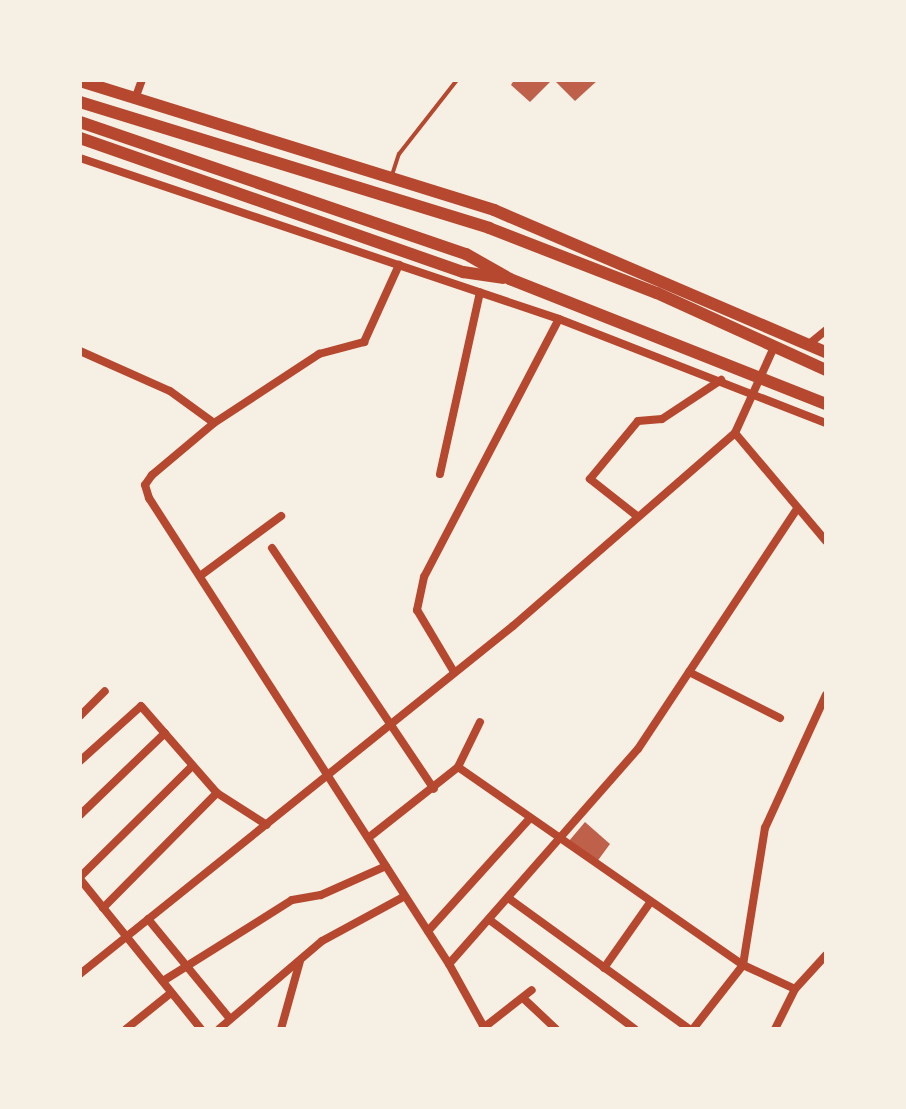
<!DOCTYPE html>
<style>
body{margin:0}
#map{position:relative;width:906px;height:1109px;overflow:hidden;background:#f6efe4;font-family:"Noto Sans",sans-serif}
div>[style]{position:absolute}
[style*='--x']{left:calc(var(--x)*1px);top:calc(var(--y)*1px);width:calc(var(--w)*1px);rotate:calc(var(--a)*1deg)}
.building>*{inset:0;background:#bf614a}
.service>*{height:4px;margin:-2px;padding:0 2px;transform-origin:2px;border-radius:2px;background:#b5482f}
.minor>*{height:8px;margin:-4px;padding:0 4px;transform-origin:4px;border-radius:4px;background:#b5482f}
.trunk>*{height:12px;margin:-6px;padding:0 6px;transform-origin:6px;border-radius:6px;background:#b5482f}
span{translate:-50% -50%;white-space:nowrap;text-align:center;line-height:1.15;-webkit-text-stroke:10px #f6efe4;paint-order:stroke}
.frame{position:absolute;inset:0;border:82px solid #f6efe4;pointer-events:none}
</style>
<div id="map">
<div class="building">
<div style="clip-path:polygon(514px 80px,552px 80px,530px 102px,511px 85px)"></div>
<div style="clip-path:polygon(554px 80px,598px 80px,575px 101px)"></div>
<div style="clip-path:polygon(585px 822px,610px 844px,596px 863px,569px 841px)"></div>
</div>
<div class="service">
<div style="--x:392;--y:175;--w:22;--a:-72"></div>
<div style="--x:399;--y:154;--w:94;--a:-51.9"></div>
</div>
<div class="minor">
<div style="--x:135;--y:99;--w:20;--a:-70"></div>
<div style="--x:80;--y:158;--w:505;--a:18.58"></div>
<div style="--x:559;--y:319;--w:287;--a:21.3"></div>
<div style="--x:809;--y:344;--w:22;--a:-39"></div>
<div style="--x:80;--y:351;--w:98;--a:24"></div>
<div style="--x:170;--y:391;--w:54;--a:36"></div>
<div style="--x:214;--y:423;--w:81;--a:140"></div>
<div style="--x:152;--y:475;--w:12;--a:125"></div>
<div style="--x:145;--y:485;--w:14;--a:73"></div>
<div style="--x:149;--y:498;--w:554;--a:57.23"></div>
<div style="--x:214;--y:423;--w:126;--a:-33.3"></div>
<div style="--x:319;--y:354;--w:47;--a:-14.9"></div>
<div style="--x:364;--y:342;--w:85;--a:-65.6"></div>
<div style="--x:735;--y:433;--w:141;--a:49.9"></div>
<div style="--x:440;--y:474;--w:186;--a:-77.6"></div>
<div style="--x:637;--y:516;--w:60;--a:-141.8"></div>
<div style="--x:590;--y:479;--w:75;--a:-50.4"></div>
<div style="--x:638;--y:421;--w:24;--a:-5"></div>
<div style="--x:662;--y:419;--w:71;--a:-33.5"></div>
<div style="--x:272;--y:548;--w:290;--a:56.1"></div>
<div style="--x:200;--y:576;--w:101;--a:-36.5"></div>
<div style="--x:454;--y:672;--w:72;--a:-120.8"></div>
<div style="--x:417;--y:610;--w:34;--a:-78"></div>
<div style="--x:424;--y:577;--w:291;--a:-62.4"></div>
<div style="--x:689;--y:672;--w:102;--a:26.8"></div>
<div style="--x:80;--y:716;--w:35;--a:-45"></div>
<div style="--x:80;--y:761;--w:82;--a:-42"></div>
<div style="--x:141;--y:706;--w:116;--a:48.9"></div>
<div style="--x:217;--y:793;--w:59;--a:32.6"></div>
<div style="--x:458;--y:767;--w:347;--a:34.8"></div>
<div style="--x:743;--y:965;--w:57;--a:24.8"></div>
<div style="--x:80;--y:815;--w:118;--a:-44"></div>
<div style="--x:372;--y:835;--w:110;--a:-38.3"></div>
<div style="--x:458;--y:767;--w:50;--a:-63.9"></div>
<div style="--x:80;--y:877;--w:158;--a:-44.7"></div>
<div style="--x:80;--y:879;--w:193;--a:51.1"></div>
<div style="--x:511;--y:900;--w:220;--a:35.9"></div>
<div style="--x:103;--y:908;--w:162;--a:-45.3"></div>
<div style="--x:148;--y:919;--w:129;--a:50.6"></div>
<div style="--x:491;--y:921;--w:180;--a:36.9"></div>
<div style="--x:428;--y:931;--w:152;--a:-47.9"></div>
<div style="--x:604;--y:968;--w:78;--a:-54.9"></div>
<div style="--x:80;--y:974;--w:556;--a:-38.79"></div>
<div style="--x:513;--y:626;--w:294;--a:-41"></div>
<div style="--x:735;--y:433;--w:94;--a:-65.6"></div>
<div style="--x:163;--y:981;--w:152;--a:-32.1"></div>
<div style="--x:292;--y:900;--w:29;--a:-10"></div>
<div style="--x:321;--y:895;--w:71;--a:-24"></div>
<div style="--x:523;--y:998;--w:45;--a:43.2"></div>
<div style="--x:126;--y:1029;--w:58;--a:-38.7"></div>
<div style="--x:219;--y:1029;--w:135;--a:-40.5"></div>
<div style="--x:322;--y:941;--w:94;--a:-28.5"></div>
<div style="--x:281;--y:1029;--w:71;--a:-74.4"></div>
<div style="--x:482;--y:1029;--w:63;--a:-38"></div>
<div style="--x:485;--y:1029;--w:74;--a:-119"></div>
<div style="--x:449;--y:964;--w:286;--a:-48.7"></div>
<div style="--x:638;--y:749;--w:287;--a:-56.5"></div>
<div style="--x:693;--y:1029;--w:81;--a:-52"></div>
<div style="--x:743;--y:965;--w:139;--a:-80.9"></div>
<div style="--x:765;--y:828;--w:146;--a:-65.4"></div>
<div style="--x:775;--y:1029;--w:45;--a:-63.4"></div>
<div style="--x:795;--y:989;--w:46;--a:-47.6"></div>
</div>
<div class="trunk">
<div style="--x:80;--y:81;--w:434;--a:17.3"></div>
<div style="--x:494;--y:210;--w:361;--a:23.2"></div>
<div style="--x:80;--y:102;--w:428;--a:17.1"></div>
<div style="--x:489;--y:228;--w:180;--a:21.2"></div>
<div style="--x:657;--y:293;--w:186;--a:24.5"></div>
<div style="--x:80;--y:122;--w:408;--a:18.9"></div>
<div style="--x:466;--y:254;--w:51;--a:29.6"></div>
<div style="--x:510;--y:279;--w:340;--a:21.6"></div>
<div style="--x:80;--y:138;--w:406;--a:19.3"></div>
<div style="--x:463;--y:272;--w:40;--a:8.5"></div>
</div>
<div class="frame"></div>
</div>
